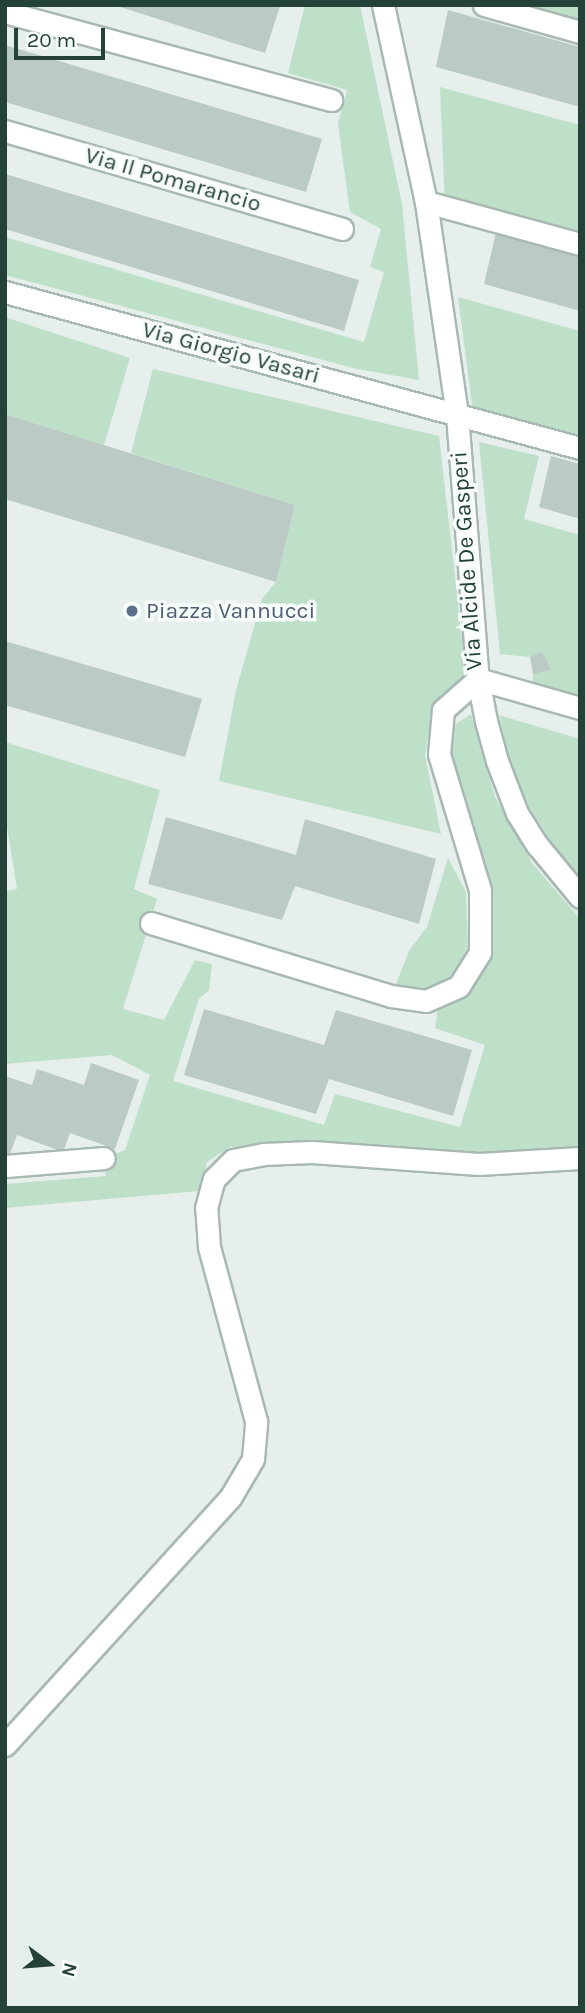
<!DOCTYPE html>
<style>
body{margin:0}
#map{position:relative;width:585px;height:2013px;overflow:hidden;background:#e6efeb;font-family:Karla,sans-serif}
div>[style]{position:absolute}
[style*='--x']{left:calc(var(--x)*1px);top:calc(var(--y)*1px);width:calc(var(--w)*1px);rotate:calc(var(--a)*1deg)}
.green>*{inset:0;background:#bfe0c8}
.building>*{inset:0;background:#bbcac4}
.roads{filter:drop-shadow(2px 0 #a8b8b2) drop-shadow(-2px 0 #a8b8b2) drop-shadow(0 2px #a8b8b2) drop-shadow(0 -2px #a8b8b2)}
.street>*{height:21px;margin:-10.5px;padding:0 10.5px;transform-origin:10.5px;border-radius:10.5px;background:#fff}
.dots>*{width:19px;height:19px;translate:-50% -50%;box-sizing:border-box;border:4px solid #f7fbf9;border-radius:50%}
span{translate:-50% -50%;white-space:nowrap;text-align:center;line-height:1.15;-webkit-text-stroke:7px #f7fbf9;paint-order:stroke}
.street-label{font-size:23px;color:#24423a}
.service-label{font-size:23px;color:#4e5e75}
.left{translate:0 -50%;text-align:left}
.frame{position:absolute;inset:0;border:7px solid #24423a;pointer-events:none}
.north{position:absolute;left:14px;top:1929px;width:70px;height:70px;-webkit-text-stroke:5px #f7fbf9;paint-order:stroke;rotate:106deg;font-size:19px;font-weight:700;line-height:28px;text-align:center;color:#24423a}
.north::after{content:'';display:block;margin:auto;width:24px;height:32px;background:#24423a;clip-path:polygon(50% 0,100% 100%,50% 72%,0 100%)}
.scale{position:absolute;left:14px;top:28px;width:91px;height:32px;box-sizing:border-box;border:4px solid #24423a;border-top:0;padding-left:9px;font-size:21px;line-height:24px;white-space:nowrap;color:#24423a;-webkit-text-stroke:5px #f7fbf9;paint-order:stroke}
</style>
<div id="map">
<div class="green">
<div style="clip-path:polygon(305px 5px,360px 5px,402px 204px,419px 380px,357px 369px,5px 275px,5px 237px,364px 342px,384px 272px,370px 267px,381px 229px,350px 212px,338px 124px,347px 90px,288px 73px)"></div>
<div style="clip-path:polygon(484px 5px,580px 5px,580px 32px)"></div>
<div style="clip-path:polygon(440px 87px,580px 125px,580px 244px,445px 207px)"></div>
<div style="clip-path:polygon(458px 297px,580px 331px,580px 424px,574px 447px,474px 420px)"></div>
<div style="clip-path:polygon(5px 317px,130px 358px,104px 445px,5px 414px)"></div>
<div style="clip-path:polygon(153px 369px,439px 436px,466px 673px,433px 707px,425px 755px,441px 834px,219px 781px,236px 690px,262px 599px,276px 582px,295px 505px,131px 453px)"></div>
<div style="clip-path:polygon(479px 442px,539px 456px,524px 519px,580px 535px,580px 708px,532px 695px,533px 674px,550px 670px,542px 651px,530px 657px,500px 654px)"></div>
<div style="clip-path:polygon(471px 714px,495px 797px,532px 863px,580px 919px,580px 1148px,501px 1156px,291px 1143px,230px 1147px,207px 1162px,199px 1191px,5px 1208px,5px 1184px,106px 1176px,104px 1158px,125px 1150px,150px 1075px,112px 1055px,5px 1064px,5px 891px,17px 889px,5px 815px,5px 742px,160px 790px,134px 889px,157px 899px,123px 1009px,164px 1020px,195px 960px,212px 964px,209px 990px,199px 999px,173px 1081px,324px 1125px,335px 1094px,460px 1127px,485px 1045px,435px 1028px,438px 1008px,466px 996px,492px 948px,487px 873px,459px 786px,452px 750px,454px 725px)"></div>
<div style="clip-path:polygon(499px 715px,580px 739px,580px 877px,558px 853px,514px 782px)"></div>
<div style="clip-path:polygon(448px 858px,466px 892px,468px 946px,453px 975px,426px 989px,391px 996px,410px 949px,427px 927px)"></div>
</div>
<div class="building">
<div style="clip-path:polygon(114px 5px,278px 5px,280px 6px,265px 53px)"></div>
<div style="clip-path:polygon(448px 10px,580px 47px,580px 107px,436px 67px)"></div>
<div style="clip-path:polygon(5px 45px,322px 139px,306px 192px,5px 102px)"></div>
<div style="clip-path:polygon(5px 174px,359px 280px,344px 331px,5px 229px)"></div>
<div style="clip-path:polygon(496px 233px,580px 257px,580px 311px,484px 284px)"></div>
<div style="clip-path:polygon(5px 414px,295px 505px,276px 582px,5px 499px)"></div>
<div style="clip-path:polygon(551px 456px,580px 464px,580px 519px,539px 507px)"></div>
<div style="clip-path:polygon(5px 641px,202px 699px,185px 757px,5px 705px)"></div>
<div style="clip-path:polygon(542px 651px,551px 670px,533px 674px,530px 657px)"></div>
<div style="clip-path:polygon(166px 817px,296px 855px,305px 819px,436px 859px,419px 924px,295px 886px,282px 920px,148px 884px)"></div>
<div style="clip-path:polygon(204px 1009px,324px 1045px,336px 1010px,472px 1050px,453px 1116px,329px 1079px,316px 1114px,184px 1075px)"></div>
<div style="clip-path:polygon(91px 1063px,139px 1080px,115px 1149px,70px 1133px,63px 1152px,17px 1135px,10px 1154px,5px 1153px,5px 1076px,32px 1085px,37px 1069px,84px 1085px)"></div>
</div>
<div class="roads">
<div class="street">
<div style="--x:383;--y:5;--w:202;--a:77.7"></div>
<div style="--x:426;--y:202;--w:215;--a:81.7"></div>
<div style="--x:457;--y:415;--w:265;--a:85.5"></div>
<div style="--x:478;--y:679;--w:43;--a:79.2"></div>
<div style="--x:486;--y:721;--w:41;--a:74.6"></div>
<div style="--x:497;--y:761;--w:56;--a:69"></div>
<div style="--x:517;--y:813;--w:39;--a:58"></div>
<div style="--x:538;--y:846;--w:66;--a:50.5"></div>
<div style="--x:484;--y:5;--w:100;--a:15.7"></div>
<div style="--x:5;--y:12;--w:338;--a:15.1"></div>
<div style="--x:5;--y:131;--w:351;--a:16.2"></div>
<div style="--x:426;--y:202;--w:160;--a:15.3"></div>
<div style="--x:5;--y:292;--w:596;--a:15.18"></div>
<div style="--x:478;--y:679;--w:106;--a:15.9"></div>
<div style="--x:151;--y:923;--w:251;--a:16.9"></div>
<div style="--x:391;--y:996;--w:35;--a:8"></div>
<div style="--x:426;--y:1001;--w:36;--a:-24"></div>
<div style="--x:459;--y:986;--w:40;--a:-58"></div>
<div style="--x:480;--y:952;--w:62;--a:-90"></div>
<div style="--x:480;--y:890;--w:142;--a:-106.8"></div>
<div style="--x:439;--y:754;--w:44;--a:-84.8"></div>
<div style="--x:443;--y:710;--w:47;--a:-41.5"></div>
<div style="--x:5;--y:1166;--w:99;--a:-4.6"></div>
<div style="--x:5;--y:1745;--w:334;--a:-47.7"></div>
<div style="--x:230;--y:1498;--w:45;--a:-59.5"></div>
<div style="--x:253;--y:1459;--w:38;--a:-85"></div>
<div style="--x:256;--y:1421;--w:180;--a:-105.1"></div>
<div style="--x:209;--y:1247;--w:39;--a:-94"></div>
<div style="--x:206;--y:1208;--w:30;--a:-75"></div>
<div style="--x:214;--y:1179;--w:27;--a:-45"></div>
<div style="--x:233;--y:1160;--w:31;--a:-11"></div>
<div style="--x:263;--y:1154;--w:49;--a:-2.3"></div>
<div style="--x:312;--y:1152;--w:167;--a:4.1"></div>
<div style="--x:479;--y:1164;--w:101;--a:-3.4"></div>
</div>
</div>
<div class="dots">
<div style="left:132px;top:611px;background:#5c6f8a"></div>
</div>
<div class="street-label">
<span style="left:173px;top:180px;rotate:16deg">Via Il Pomarancio</span>
<span style="left:231px;top:353px;rotate:15deg">Via Giorgio Vasari</span>
<span style="left:467px;top:561px;rotate:-94deg">Via Alcide De Gasperi</span>
</div>
<div class="service-label">
<span class="left" style="left:146px;top:611px">Piazza Vannucci</span>
</div>
<div class="frame"></div>
<div class="north">N</div>
<div class="scale">20 m</div>
</div>
